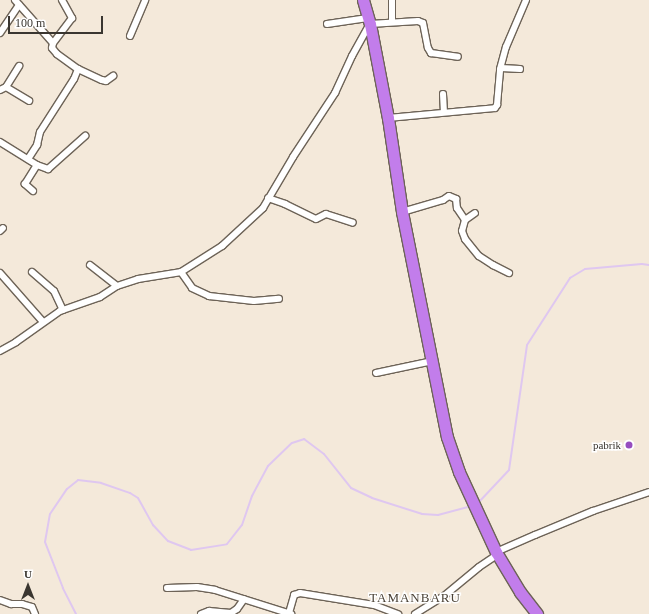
<!DOCTYPE html>
<style>
body{margin:0}
#map{position:relative;width:649px;height:614px;overflow:hidden;background:#f4e9da;font-family:"Times New Roman",serif}
div>[style]{position:absolute}
[style*='--x']{left:calc(var(--x)*1px);top:calc(var(--y)*1px);width:calc(var(--w)*1px);rotate:calc(var(--a)*1deg)}
.stream>*{height:2px;margin:-1px;padding:0 1px;transform-origin:1px;border-radius:1px;background:#dfc7f0}
.roads{filter:drop-shadow(1px 0 #6d6357) drop-shadow(-1px 0 #6d6357) drop-shadow(0 1px #6d6357) drop-shadow(0 -1px #6d6357)}
.street>*{height:6px;margin:-3px;padding:0 3px;transform-origin:3px;border-radius:3px;background:#fff}
.highway>*{height:11px;margin:-5.5px;padding:0 5.5px;transform-origin:5.5px;border-radius:5.5px;background:#c27deb}
.dots>*{width:11px;height:11px;translate:-50% -50%;box-sizing:border-box;border:2px solid #fff;border-radius:50%}
span{translate:-50% -50%;white-space:nowrap;text-align:center;line-height:1.15;-webkit-text-stroke:3px #fff;paint-order:stroke}
.poi-label{font-size:11px;color:#3a3630}
.right{translate:-100% -50%;text-align:right}
.quarter-label{font-size:13px;color:#4b4236;letter-spacing:1px}
.north{position:absolute;left:8px;top:566px;width:40px;height:40px;-webkit-text-stroke:3px #fff;paint-order:stroke;rotate:0deg;font-size:11px;font-weight:700;line-height:16px;text-align:center;color:#3a3630}
.north::after{content:'';display:block;margin:auto;width:14px;height:18px;background:#3a3630;clip-path:polygon(50% 0,100% 100%,50% 72%,0 100%)}
.scale{position:absolute;left:8px;top:16px;width:95px;height:18px;box-sizing:border-box;border:2px solid #3a3630;border-top:0;padding-left:5px;font-size:12px;line-height:14px;white-space:nowrap;color:#3a3630;-webkit-text-stroke:3px #fff;paint-order:stroke}
</style>
<div id="map">
<div class="stream">
<div style="--x:478;--y:503;--w:45;--a:-46.8"></div>
<div style="--x:509;--y:470;--w:126;--a:-81.8"></div>
<div style="--x:527;--y:345;--w:80;--a:-57.3"></div>
<div style="--x:570;--y:278;--w:17;--a:-31"></div>
<div style="--x:585;--y:269;--w:57;--a:-5"></div>
<div style="--x:642;--y:264;--w:7;--a:8"></div>
<div style="--x:76;--y:614;--w:29;--a:-117"></div>
<div style="--x:63;--y:588;--w:49;--a:-111.4"></div>
<div style="--x:45;--y:542;--w:28;--a:-80"></div>
<div style="--x:50;--y:514;--w:30;--a:-56"></div>
<div style="--x:67;--y:489;--w:14;--a:-39"></div>
<div style="--x:78;--y:480;--w:23;--a:7"></div>
<div style="--x:101;--y:483;--w:31;--a:19"></div>
<div style="--x:130;--y:493;--w:9;--a:32"></div>
<div style="--x:138;--y:498;--w:31;--a:61"></div>
<div style="--x:153;--y:525;--w:22;--a:47"></div>
<div style="--x:168;--y:541;--w:25;--a:21"></div>
<div style="--x:191;--y:550;--w:36;--a:-9"></div>
<div style="--x:227;--y:544;--w:24;--a:-52"></div>
<div style="--x:242;--y:525;--w:31;--a:-71"></div>
<div style="--x:252;--y:496;--w:34;--a:-62"></div>
<div style="--x:268;--y:466;--w:33;--a:-44"></div>
<div style="--x:292;--y:443;--w:13;--a:-18"></div>
<div style="--x:304;--y:439;--w:25;--a:37"></div>
<div style="--x:324;--y:454;--w:43;--a:51.5"></div>
<div style="--x:351;--y:488;--w:23;--a:25"></div>
<div style="--x:372;--y:498;--w:52;--a:17.7"></div>
<div style="--x:422;--y:514;--w:16;--a:4"></div>
<div style="--x:438;--y:515;--w:34;--a:-15"></div>
</div>
<div class="roads">
<div class="street">
<div style="--x:15;--y:0;--w:57;--a:48.5"></div>
<div style="--x:62;--y:0;--w:21;--a:61"></div>
<div style="--x:72;--y:18;--w:31;--a:127"></div>
<div style="--x:53;--y:43;--w:5;--a:101"></div>
<div style="--x:52;--y:48;--w:8;--a:50"></div>
<div style="--x:57;--y:54;--w:26;--a:36"></div>
<div style="--x:78;--y:69;--w:26;--a:25"></div>
<div style="--x:102;--y:80;--w:4;--a:14"></div>
<div style="--x:106;--y:81;--w:9;--a:-36"></div>
<div style="--x:392;--y:21;--w:21;--a:-90"></div>
<div style="--x:327;--y:24;--w:41;--a:-8.3"></div>
<div style="--x:0;--y:33;--w:34;--a:-56"></div>
<div style="--x:130;--y:36;--w:39;--a:-67"></div>
<div style="--x:501;--y:68;--w:19;--a:3"></div>
<div style="--x:6;--y:87;--w:25;--a:-58"></div>
<div style="--x:0;--y:90;--w:7;--a:-27"></div>
<div style="--x:6;--y:87;--w:27;--a:31"></div>
<div style="--x:443;--y:94;--w:18;--a:87"></div>
<div style="--x:388;--y:118;--w:107;--a:-5.3"></div>
<div style="--x:495;--y:108;--w:4;--a:-56"></div>
<div style="--x:497;--y:105;--w:36;--a:-85"></div>
<div style="--x:500;--y:69;--w:23;--a:-75"></div>
<div style="--x:506;--y:47;--w:51;--a:-66.9"></div>
<div style="--x:0;--y:142;--w:44;--a:31.9"></div>
<div style="--x:37;--y:165;--w:12;--a:20"></div>
<div style="--x:48;--y:169;--w:50;--a:-41.7"></div>
<div style="--x:28;--y:159;--w:17;--a:-57"></div>
<div style="--x:37;--y:145;--w:13;--a:-77"></div>
<div style="--x:40;--y:132;--w:63;--a:-57.3"></div>
<div style="--x:74;--y:79;--w:11;--a:-68"></div>
<div style="--x:33;--y:191;--w:11;--a:-139"></div>
<div style="--x:25;--y:184;--w:22;--a:-58"></div>
<div style="--x:268;--y:198;--w:18;--a:19"></div>
<div style="--x:285;--y:204;--w:34;--a:26"></div>
<div style="--x:316;--y:219;--w:11;--a:-27"></div>
<div style="--x:326;--y:214;--w:28;--a:18"></div>
<div style="--x:402;--y:212;--w:43;--a:-16.3"></div>
<div style="--x:443;--y:200;--w:7;--a:-34"></div>
<div style="--x:449;--y:196;--w:8;--a:23"></div>
<div style="--x:456;--y:199;--w:9;--a:84"></div>
<div style="--x:457;--y:208;--w:14;--a:56"></div>
<div style="--x:465;--y:220;--w:12;--a:-35"></div>
<div style="--x:465;--y:220;--w:11;--a:105"></div>
<div style="--x:462;--y:231;--w:9;--a:69"></div>
<div style="--x:465;--y:239;--w:22;--a:51"></div>
<div style="--x:479;--y:256;--w:17;--a:33"></div>
<div style="--x:493;--y:265;--w:18;--a:27"></div>
<div style="--x:0;--y:231;--w:4;--a:-45"></div>
<div style="--x:90;--y:265;--w:34;--a:38"></div>
<div style="--x:32;--y:272;--w:29;--a:41"></div>
<div style="--x:54;--y:291;--w:21;--a:65"></div>
<div style="--x:181;--y:272;--w:19;--a:55"></div>
<div style="--x:192;--y:288;--w:19;--a:25"></div>
<div style="--x:209;--y:296;--w:45;--a:6.3"></div>
<div style="--x:254;--y:301;--w:25;--a:-5"></div>
<div style="--x:0;--y:273;--w:65;--a:48.7"></div>
<div style="--x:0;--y:351;--w:18;--a:-29"></div>
<div style="--x:16;--y:342;--w:54;--a:-35.2"></div>
<div style="--x:60;--y:311;--w:42;--a:-19.3"></div>
<div style="--x:100;--y:297;--w:20;--a:-33"></div>
<div style="--x:117;--y:286;--w:22;--a:-18"></div>
<div style="--x:138;--y:279;--w:44;--a:-9.2"></div>
<div style="--x:181;--y:272;--w:49;--a:-32.4"></div>
<div style="--x:222;--y:246;--w:56;--a:-42.8"></div>
<div style="--x:263;--y:208;--w:59;--a:-59.5"></div>
<div style="--x:293;--y:157;--w:77;--a:-56.7"></div>
<div style="--x:335;--y:93;--w:41;--a:-65.3"></div>
<div style="--x:352;--y:56;--w:37;--a:-61"></div>
<div style="--x:370;--y:24;--w:48;--a:-3.6"></div>
<div style="--x:418;--y:21;--w:5;--a:22"></div>
<div style="--x:423;--y:23;--w:25;--a:79"></div>
<div style="--x:428;--y:48;--w:6;--a:59"></div>
<div style="--x:431;--y:53;--w:27;--a:8"></div>
<div style="--x:376;--y:373;--w:58;--a:-11.9"></div>
<div style="--x:496;--y:552;--w:43;--a:-23.6"></div>
<div style="--x:535;--y:535;--w:63;--a:-22.5"></div>
<div style="--x:593;--y:511;--w:59;--a:-18.7"></div>
<div style="--x:167;--y:588;--w:30;--a:-2"></div>
<div style="--x:197;--y:587;--w:18;--a:9"></div>
<div style="--x:215;--y:590;--w:80;--a:17.5"></div>
<div style="--x:0;--y:600;--w:12;--a:20"></div>
<div style="--x:11;--y:604;--w:11;--a:0"></div>
<div style="--x:22;--y:604;--w:10;--a:17"></div>
<div style="--x:32;--y:607;--w:8;--a:67"></div>
<div style="--x:289;--y:613;--w:19;--a:-74"></div>
<div style="--x:294;--y:595;--w:6;--a:-18"></div>
<div style="--x:300;--y:593;--w:75;--a:9.2"></div>
<div style="--x:374;--y:605;--w:26;--a:21"></div>
<div style="--x:201;--y:614;--w:9;--a:-21"></div>
<div style="--x:209;--y:611;--w:22;--a:5"></div>
<div style="--x:231;--y:613;--w:7;--a:-34"></div>
<div style="--x:237;--y:609;--w:12;--a:-55"></div>
<div style="--x:415;--y:614;--w:34;--a:-32"></div>
<div style="--x:444;--y:596;--w:45;--a:-39.6"></div>
<div style="--x:479;--y:567;--w:22;--a:-34"></div>
</div>
<div class="highway">
<div style="--x:363;--y:0;--w:25;--a:74"></div>
<div style="--x:370;--y:24;--w:96;--a:79.2"></div>
<div style="--x:388;--y:118;--w:95;--a:81.5"></div>
<div style="--x:402;--y:212;--w:229;--a:78.7"></div>
<div style="--x:447;--y:437;--w:37;--a:71"></div>
<div style="--x:459;--y:472;--w:88;--a:65.2"></div>
<div style="--x:496;--y:552;--w:47;--a:59"></div>
<div style="--x:520;--y:592;--w:28;--a:52"></div>
</div>
</div>
<div class="dots">
<div style="left:629px;top:445px;background:#974dbf"></div>
</div>
<div class="poi-label">
<span class="right" style="left:621px;top:445px">pabrik</span>
</div>
<div class="quarter-label">
<span style="left:415px;top:598px">TAMANBARU</span>
</div>
<div class="north">U</div>
<div class="scale">100 m</div>
</div>
